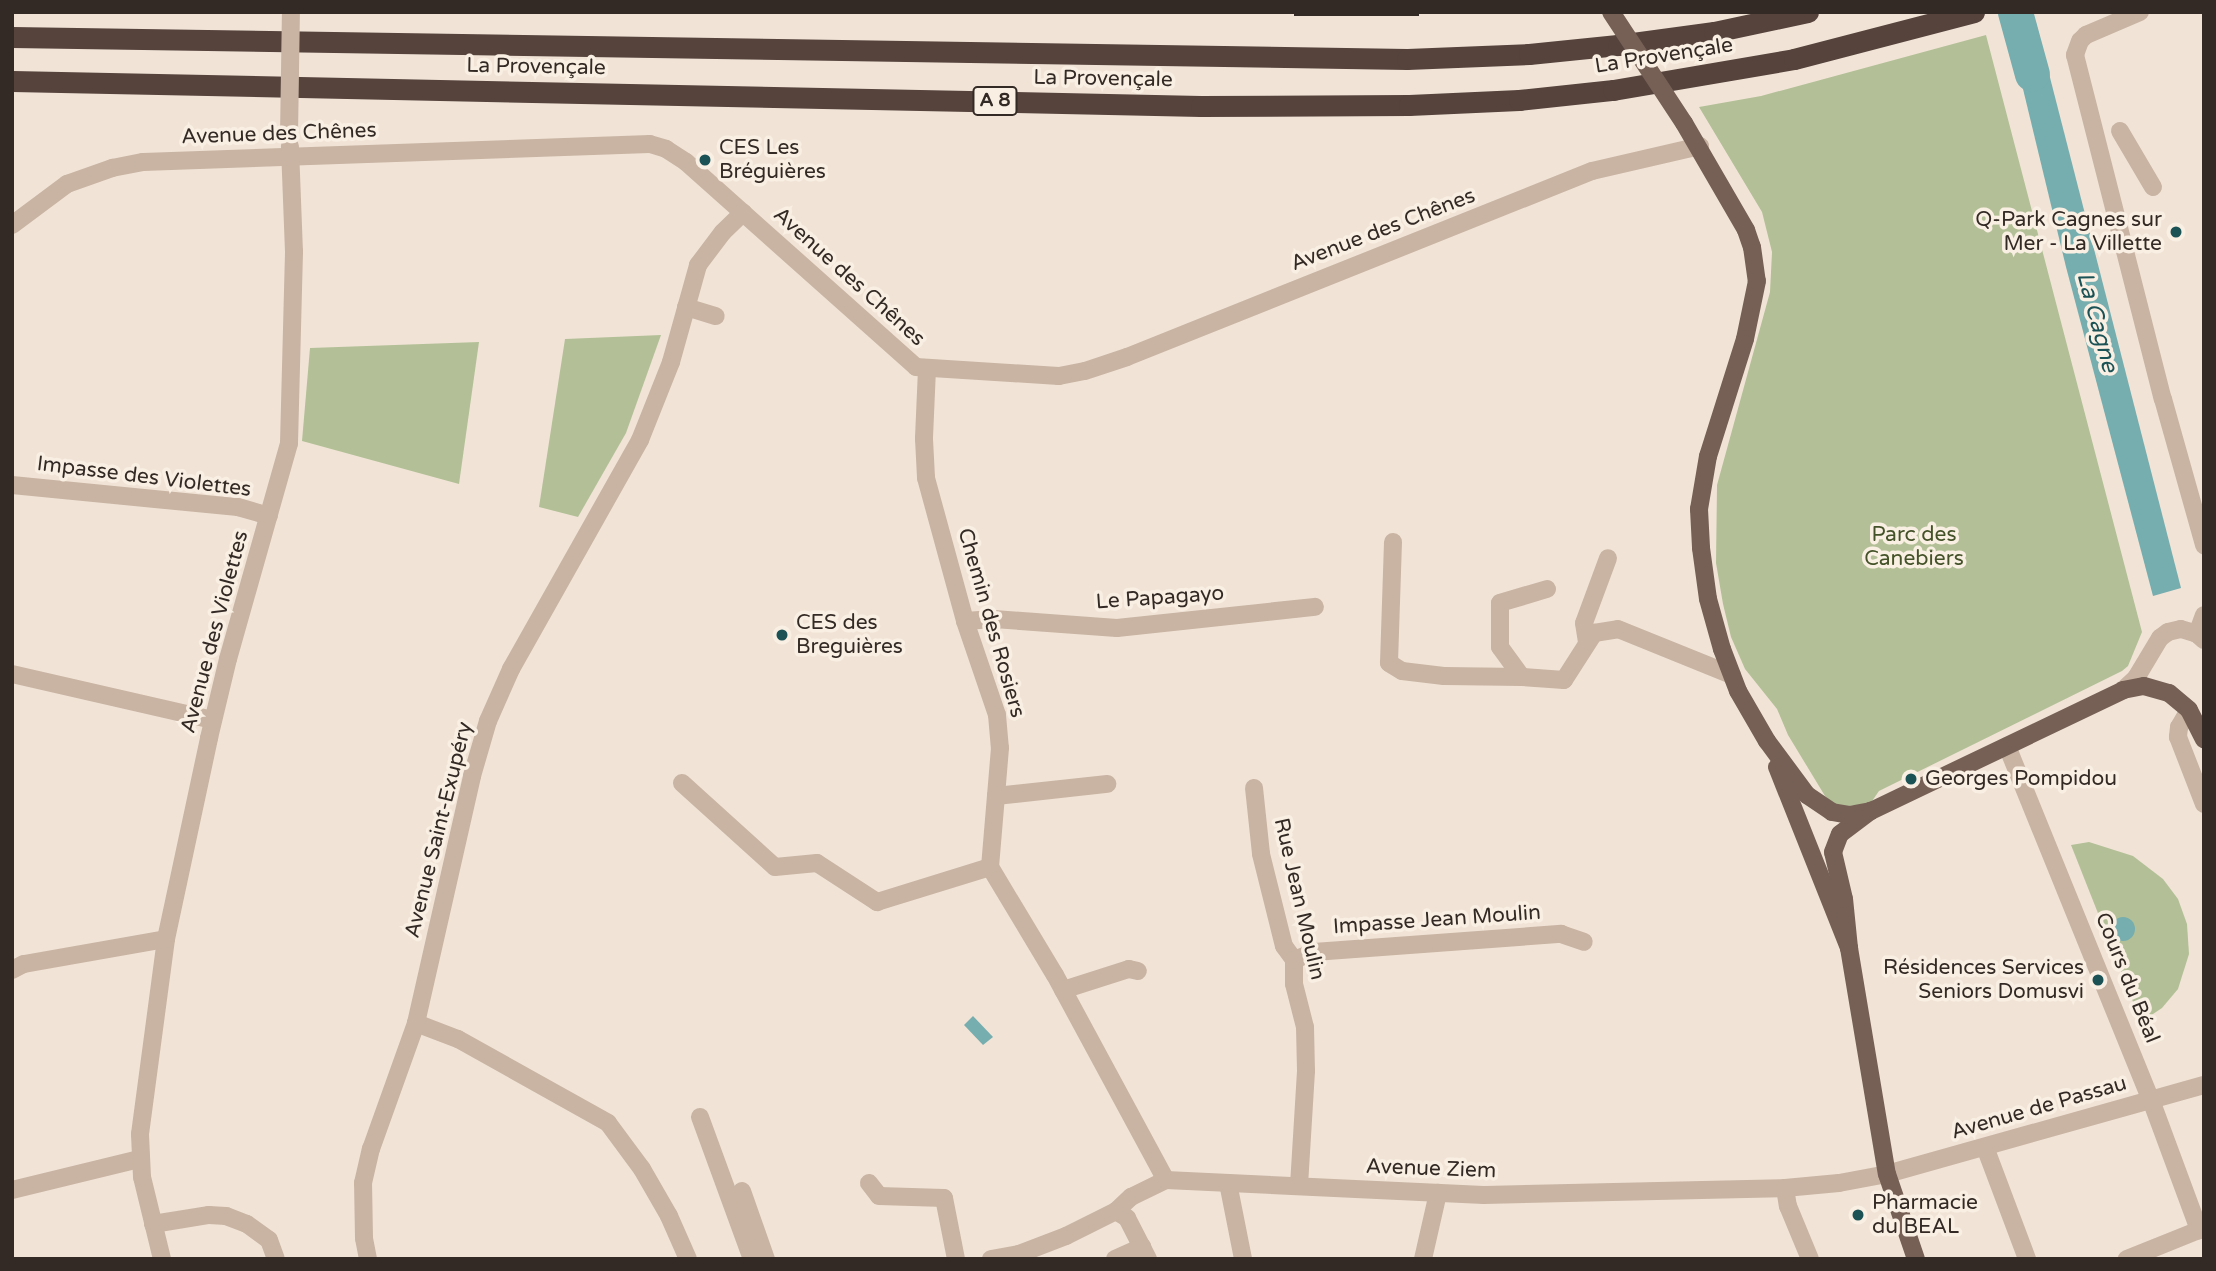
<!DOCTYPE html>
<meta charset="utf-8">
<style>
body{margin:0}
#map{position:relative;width:2216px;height:1271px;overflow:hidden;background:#f1e4d7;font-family:"Varela Round",sans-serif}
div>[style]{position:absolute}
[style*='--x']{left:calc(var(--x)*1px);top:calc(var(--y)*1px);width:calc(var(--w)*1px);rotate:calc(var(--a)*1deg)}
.green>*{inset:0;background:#b3c097}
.water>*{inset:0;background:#76adae}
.round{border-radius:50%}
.river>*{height:35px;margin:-17.5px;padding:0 17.5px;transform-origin:17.5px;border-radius:17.5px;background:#76adae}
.minor>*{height:18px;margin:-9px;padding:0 9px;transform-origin:9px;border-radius:9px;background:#c9b4a3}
.major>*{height:18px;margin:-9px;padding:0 9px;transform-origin:9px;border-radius:9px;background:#766056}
.highway>*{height:21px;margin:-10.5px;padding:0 10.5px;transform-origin:10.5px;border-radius:10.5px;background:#55433c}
.rail>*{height:8px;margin-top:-4px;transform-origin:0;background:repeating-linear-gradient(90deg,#f9efe3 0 16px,#342a25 0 32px);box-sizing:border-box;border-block:2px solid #342a25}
.minor-bridge>*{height:18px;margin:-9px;padding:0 9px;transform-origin:9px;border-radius:9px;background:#c9b4a3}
.major-bridge>*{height:18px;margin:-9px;padding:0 9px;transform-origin:9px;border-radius:9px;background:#766056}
.dots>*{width:19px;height:19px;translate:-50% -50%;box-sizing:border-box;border:4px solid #f9efe3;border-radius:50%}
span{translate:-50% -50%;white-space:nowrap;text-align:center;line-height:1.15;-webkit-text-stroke:7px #f9efe3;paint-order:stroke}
.shield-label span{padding:2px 5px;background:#f9efe3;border:2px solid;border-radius:5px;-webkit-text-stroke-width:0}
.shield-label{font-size:19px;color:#342a25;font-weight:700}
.street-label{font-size:21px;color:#342a25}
.poi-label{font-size:21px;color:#342a25}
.left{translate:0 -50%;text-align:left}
.right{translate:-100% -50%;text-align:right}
.park-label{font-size:21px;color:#445229}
.water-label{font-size:23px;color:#1b5255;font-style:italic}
.frame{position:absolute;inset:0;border:14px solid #342a25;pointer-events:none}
</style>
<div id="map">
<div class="green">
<div style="clip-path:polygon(1986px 35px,2142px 632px,2128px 666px,2122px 671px,1879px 791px,1870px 804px,1837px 807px,1825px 796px,1788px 735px,1777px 709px,1745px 669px,1731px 637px,1723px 604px,1716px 563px,1717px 485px,1770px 292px,1772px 252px,1762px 212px,1699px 107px,1761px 96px)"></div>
<div style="clip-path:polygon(661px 335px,626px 433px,578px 517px,539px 507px,565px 339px)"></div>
<div style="clip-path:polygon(479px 342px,459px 484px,302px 441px,310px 348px)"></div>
<div style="clip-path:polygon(2089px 842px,2133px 856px,2163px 879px,2178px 899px,2187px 924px,2189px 954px,2178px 989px,2162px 1008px,2141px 1022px,2071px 845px)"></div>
</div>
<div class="water">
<div style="clip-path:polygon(2036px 23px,2181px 588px,2153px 596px,2066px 267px,2009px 31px)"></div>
<div class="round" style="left:2111px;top:917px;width:24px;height:24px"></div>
<div style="clip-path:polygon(973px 1016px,993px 1037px,983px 1045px,964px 1025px)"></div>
</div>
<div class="river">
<div style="--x:2015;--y:12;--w:64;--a:74.7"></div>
</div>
<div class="minor">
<div style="--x:2140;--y:12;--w:59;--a:156.9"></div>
<div style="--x:2086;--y:35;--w:8;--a:135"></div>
<div style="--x:2080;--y:41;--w:15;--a:110"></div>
<div style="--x:2075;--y:55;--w:355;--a:75.7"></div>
<div style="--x:2163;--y:399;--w:152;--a:74.3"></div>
<div style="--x:2120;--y:131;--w:65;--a:59.5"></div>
<div style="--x:12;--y:225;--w:69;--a:-36.7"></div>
<div style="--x:67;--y:184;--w:48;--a:-19.6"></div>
<div style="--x:112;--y:168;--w:32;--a:-11"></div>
<div style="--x:143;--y:162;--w:507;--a:-2.03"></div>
<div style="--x:650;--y:144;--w:17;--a:17"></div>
<div style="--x:666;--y:149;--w:24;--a:33"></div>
<div style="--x:686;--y:162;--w:308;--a:41.7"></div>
<div style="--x:916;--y:367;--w:143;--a:3.6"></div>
<div style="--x:1059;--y:376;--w:26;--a:-11"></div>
<div style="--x:1085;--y:371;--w:44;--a:-18.4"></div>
<div style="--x:1127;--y:357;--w:501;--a:-21.8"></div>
<div style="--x:1592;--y:171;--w:111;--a:-13"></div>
<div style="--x:686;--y:307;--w:31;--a:17"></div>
<div style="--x:927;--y:369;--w:70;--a:92.5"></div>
<div style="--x:924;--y:439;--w:39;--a:87"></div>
<div style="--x:926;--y:478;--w:148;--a:74.7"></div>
<div style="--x:965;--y:621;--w:99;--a:71.2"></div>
<div style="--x:997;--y:715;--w:33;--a:85"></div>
<div style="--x:1000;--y:748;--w:119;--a:94.8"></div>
<div style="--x:990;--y:867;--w:126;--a:59"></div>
<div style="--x:1055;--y:975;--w:233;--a:61.6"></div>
<div style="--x:12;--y:485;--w:227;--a:5.6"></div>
<div style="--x:238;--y:507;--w:32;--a:16"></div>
<div style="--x:1393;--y:542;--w:121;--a:91.9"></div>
<div style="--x:1389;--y:663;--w:15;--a:32"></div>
<div style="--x:1402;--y:671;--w:42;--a:6.8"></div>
<div style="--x:1444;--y:676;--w:78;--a:0.7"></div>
<div style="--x:1547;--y:589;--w:49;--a:163.4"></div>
<div style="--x:1500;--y:603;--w:44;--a:90"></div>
<div style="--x:1500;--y:647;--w:37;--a:54"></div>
<div style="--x:1522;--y:677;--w:42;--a:4.1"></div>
<div style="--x:1564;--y:680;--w:56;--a:-57.4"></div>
<div style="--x:1594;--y:633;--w:24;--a:-9"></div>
<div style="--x:1618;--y:629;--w:123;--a:22"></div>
<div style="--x:965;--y:621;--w:29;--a:-4"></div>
<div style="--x:994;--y:619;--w:123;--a:4.2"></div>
<div style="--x:1117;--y:628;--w:199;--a:-6.1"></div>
<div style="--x:2197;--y:634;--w:20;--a:-70"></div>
<div style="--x:1587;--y:642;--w:19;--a:-99"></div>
<div style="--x:1584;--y:623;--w:69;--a:-69.7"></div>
<div style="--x:12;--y:674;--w:206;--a:12.9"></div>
<div style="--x:2123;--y:690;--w:18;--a:-43"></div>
<div style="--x:2136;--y:678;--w:47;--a:-59"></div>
<div style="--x:2160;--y:638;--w:10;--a:-37"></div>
<div style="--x:2168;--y:632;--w:13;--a:-13"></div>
<div style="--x:2181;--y:629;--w:17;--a:17"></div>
<div style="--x:2197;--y:634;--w:9;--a:41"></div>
<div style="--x:2189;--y:710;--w:20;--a:120"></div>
<div style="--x:2179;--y:727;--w:10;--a:96"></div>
<div style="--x:2178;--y:737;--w:72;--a:68.8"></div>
<div style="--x:2007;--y:746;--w:382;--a:67.9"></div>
<div style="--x:2151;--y:1100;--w:139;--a:69.7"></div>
<div style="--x:2199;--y:1230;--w:78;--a:158.1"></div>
<div style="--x:682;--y:783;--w:125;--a:42.1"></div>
<div style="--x:775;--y:867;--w:42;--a:-5.4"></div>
<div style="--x:817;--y:863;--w:72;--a:33"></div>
<div style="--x:877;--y:902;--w:118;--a:-17.2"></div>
<div style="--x:1254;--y:788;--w:66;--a:83.9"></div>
<div style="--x:1261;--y:854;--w:95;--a:76"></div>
<div style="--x:1284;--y:946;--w:17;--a:54"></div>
<div style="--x:1294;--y:960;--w:24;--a:90"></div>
<div style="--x:1294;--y:984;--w:44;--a:75.7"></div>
<div style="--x:1305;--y:1027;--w:44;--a:88.7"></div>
<div style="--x:1306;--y:1071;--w:115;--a:93.5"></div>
<div style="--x:996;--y:796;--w:112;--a:-6.2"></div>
<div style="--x:1294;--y:960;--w:22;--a:-22"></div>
<div style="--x:1314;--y:952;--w:248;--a:-4.2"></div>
<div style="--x:1561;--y:934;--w:24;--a:19"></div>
<div style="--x:12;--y:970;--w:13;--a:-27"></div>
<div style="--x:24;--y:964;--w:144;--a:-10"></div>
<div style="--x:1063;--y:990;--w:69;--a:-17.7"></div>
<div style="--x:1129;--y:969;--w:9;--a:13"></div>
<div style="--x:416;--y:1023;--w:45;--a:20.9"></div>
<div style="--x:458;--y:1039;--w:172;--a:29.2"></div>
<div style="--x:608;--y:1123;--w:57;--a:53.5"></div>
<div style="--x:642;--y:1169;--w:54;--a:60.1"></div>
<div style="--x:669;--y:1216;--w:47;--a:66.2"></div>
<div style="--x:700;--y:1117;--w:151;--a:69.9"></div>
<div style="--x:1985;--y:1147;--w:120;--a:69.4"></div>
<div style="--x:869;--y:1183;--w:16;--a:52"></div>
<div style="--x:879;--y:1196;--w:65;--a:1.8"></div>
<div style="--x:944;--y:1198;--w:62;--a:78.9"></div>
<div style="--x:1228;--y:1183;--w:77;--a:78.8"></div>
<div style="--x:1785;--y:1188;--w:18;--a:81"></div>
<div style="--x:1788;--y:1206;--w:57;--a:67.5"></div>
<div style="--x:12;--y:1190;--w:131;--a:-13.7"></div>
<div style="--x:742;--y:1191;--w:72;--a:70.6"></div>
<div style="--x:1116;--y:1211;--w:13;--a:32"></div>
<div style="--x:1127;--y:1218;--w:46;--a:62.9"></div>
<div style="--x:153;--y:1224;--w:57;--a:-9.1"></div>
<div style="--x:209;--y:1215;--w:17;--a:3"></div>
<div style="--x:226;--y:1216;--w:22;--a:21"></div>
<div style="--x:247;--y:1224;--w:27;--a:36"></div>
<div style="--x:269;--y:1240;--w:20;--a:70"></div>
<div style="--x:162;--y:1259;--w:84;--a:-103.7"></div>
<div style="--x:142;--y:1177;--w:43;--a:-92.7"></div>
<div style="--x:140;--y:1134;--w:197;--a:-82.4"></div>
<div style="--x:166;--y:939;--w:206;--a:-77.9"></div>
<div style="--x:209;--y:738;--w:81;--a:-76.5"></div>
<div style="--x:228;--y:659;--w:224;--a:-74.2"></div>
<div style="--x:289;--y:443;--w:191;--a:-88.5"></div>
<div style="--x:294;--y:252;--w:106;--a:-92.2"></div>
<div style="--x:368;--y:1259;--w:21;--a:-101"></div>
<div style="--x:364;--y:1238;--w:55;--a:-91"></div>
<div style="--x:363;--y:1183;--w:35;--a:-77"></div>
<div style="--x:371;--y:1149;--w:134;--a:-70.3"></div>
<div style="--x:416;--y:1023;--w:253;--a:-77.2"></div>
<div style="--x:472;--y:776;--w:57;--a:-73.8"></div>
<div style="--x:488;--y:721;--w:57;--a:-66.1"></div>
<div style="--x:511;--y:669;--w:263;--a:-60.6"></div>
<div style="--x:640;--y:440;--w:84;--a:-68.3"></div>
<div style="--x:671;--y:362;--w:101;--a:-74.4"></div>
<div style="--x:698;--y:265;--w:41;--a:-52.9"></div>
<div style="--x:723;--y:232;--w:28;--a:-44"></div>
<div style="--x:991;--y:1259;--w:28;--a:-10"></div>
<div style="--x:1019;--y:1254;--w:50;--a:-21"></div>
<div style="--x:1066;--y:1236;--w:56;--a:-26.6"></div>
<div style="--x:1116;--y:1211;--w:21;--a:-43"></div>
<div style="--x:1131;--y:1197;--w:39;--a:-26"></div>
<div style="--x:1166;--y:1180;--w:318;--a:2.7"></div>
<div style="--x:1484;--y:1195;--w:301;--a:-1.3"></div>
<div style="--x:1785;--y:1188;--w:54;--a:-5.3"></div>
<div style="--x:1839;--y:1183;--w:49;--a:-10.6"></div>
<div style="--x:1887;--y:1174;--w:329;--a:-15.7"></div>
<div style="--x:1115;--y:1259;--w:30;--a:-24"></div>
<div style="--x:1423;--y:1259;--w:68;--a:-77.2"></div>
</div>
<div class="major">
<div style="--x:1684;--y:123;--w:124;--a:59.9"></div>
<div style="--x:1746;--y:230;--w:18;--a:71"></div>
<div style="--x:1752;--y:247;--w:34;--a:82"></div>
<div style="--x:1757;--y:281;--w:59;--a:101.7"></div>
<div style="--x:1745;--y:339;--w:123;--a:107.5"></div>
<div style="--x:1708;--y:456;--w:54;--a:99.6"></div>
<div style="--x:1699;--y:509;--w:39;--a:87"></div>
<div style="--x:1701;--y:548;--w:51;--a:82.2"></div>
<div style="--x:1708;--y:599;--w:52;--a:74.4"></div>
<div style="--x:1722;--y:649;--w:45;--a:69.1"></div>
<div style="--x:1738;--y:691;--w:58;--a:59.9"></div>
<div style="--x:1767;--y:741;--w:67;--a:53.5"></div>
<div style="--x:1807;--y:795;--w:30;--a:34"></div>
<div style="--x:1832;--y:812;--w:17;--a:10"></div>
<div style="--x:1849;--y:815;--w:22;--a:-10"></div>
<div style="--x:1777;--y:767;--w:195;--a:68.3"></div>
<div style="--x:1849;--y:948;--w:229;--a:80.5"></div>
<div style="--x:1887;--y:1174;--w:90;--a:71.2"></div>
<div style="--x:1849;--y:948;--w:49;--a:-95.8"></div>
<div style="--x:1844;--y:899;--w:48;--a:-103.2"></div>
<div style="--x:1833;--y:852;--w:19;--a:-69"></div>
<div style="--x:1840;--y:834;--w:39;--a:-37"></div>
<div style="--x:1871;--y:811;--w:280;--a:-25.6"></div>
<div style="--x:2123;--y:690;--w:21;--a:-11"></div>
<div style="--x:2144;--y:686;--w:26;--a:16"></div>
<div style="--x:2169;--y:693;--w:26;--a:40"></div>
<div style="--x:2189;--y:710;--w:33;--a:63"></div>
</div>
<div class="highway">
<div style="--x:12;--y:37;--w:1395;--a:0.9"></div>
<div style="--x:1407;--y:59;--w:122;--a:-2.3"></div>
<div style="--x:1529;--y:54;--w:89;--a:-5.8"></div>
<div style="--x:1618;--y:45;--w:97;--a:-7.7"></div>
<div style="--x:1714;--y:32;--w:96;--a:-12"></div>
<div style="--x:12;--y:81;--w:1189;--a:1.2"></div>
<div style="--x:1201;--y:106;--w:208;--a:-0.3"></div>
<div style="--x:1409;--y:105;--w:110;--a:-2.6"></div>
<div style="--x:1519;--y:100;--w:95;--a:-6.1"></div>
<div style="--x:1613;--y:90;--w:184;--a:-9.7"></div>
<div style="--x:1794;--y:59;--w:186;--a:-14.6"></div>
</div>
<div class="rail">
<div style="--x:1294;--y:12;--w:125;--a:0"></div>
</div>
<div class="minor-bridge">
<div style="--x:289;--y:135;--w:123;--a:-89.1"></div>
</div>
<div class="major-bridge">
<div style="--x:1611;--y:12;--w:133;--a:56.7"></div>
</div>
<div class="dots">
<div style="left:705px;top:160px;background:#1b5255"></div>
<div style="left:2176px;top:232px;background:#1b5255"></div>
<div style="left:782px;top:635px;background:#1b5255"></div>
<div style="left:1911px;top:779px;background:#1b5255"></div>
<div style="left:2098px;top:980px;background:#1b5255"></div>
<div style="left:1858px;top:1215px;background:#1b5255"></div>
</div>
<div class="shield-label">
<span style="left:995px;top:101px">A 8</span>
</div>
<div class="street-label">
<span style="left:1664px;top:56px;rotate:-9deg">La Provençale</span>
<span style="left:536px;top:67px;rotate:1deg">La Provençale</span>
<span style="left:1103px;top:79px;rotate:1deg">La Provençale</span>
<span style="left:279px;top:134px;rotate:-2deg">Avenue des Chênes</span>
<span style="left:1383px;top:230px;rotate:-21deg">Avenue des Chênes</span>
<span style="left:849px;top:277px;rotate:42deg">Avenue des Chênes</span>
<span style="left:144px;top:477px;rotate:7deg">Impasse des Violettes</span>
<span style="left:1160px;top:598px;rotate:-4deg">Le Papagayo</span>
<span style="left:991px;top:623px;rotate:74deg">Chemin des Rosiers</span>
<span style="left:215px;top:632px;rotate:-75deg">Avenue des Violettes</span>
<span style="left:439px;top:830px;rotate:-76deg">Avenue Saint-Exupéry</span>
<span style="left:1299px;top:899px;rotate:77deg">Rue Jean Moulin</span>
<span style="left:1437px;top:920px;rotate:-4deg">Impasse Jean Moulin</span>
<span style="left:2127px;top:978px;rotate:68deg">Cours du Béal</span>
<span style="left:2039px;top:1108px;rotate:-16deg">Avenue de Passau</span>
<span style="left:1431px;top:1169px;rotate:2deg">Avenue Ziem</span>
</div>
<div class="poi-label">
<span class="left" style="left:719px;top:160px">CES Les<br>Bréguières</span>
<span class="right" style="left:2162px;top:232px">Q-Park Cagnes sur<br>Mer - La Villette</span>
<span class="left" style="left:796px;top:635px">CES des<br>Breguières</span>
<span class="left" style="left:1925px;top:779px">Georges Pompidou</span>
<span class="right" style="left:2084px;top:980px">Résidences Services<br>Seniors Domusvi</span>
<span class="left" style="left:1872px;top:1215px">Pharmacie<br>du BEAL</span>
</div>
<div class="park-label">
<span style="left:1914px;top:547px">Parc des<br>Canebiers</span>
</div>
<div class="water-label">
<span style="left:2097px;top:322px;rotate:75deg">La Cagne</span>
</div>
<div class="frame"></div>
</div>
